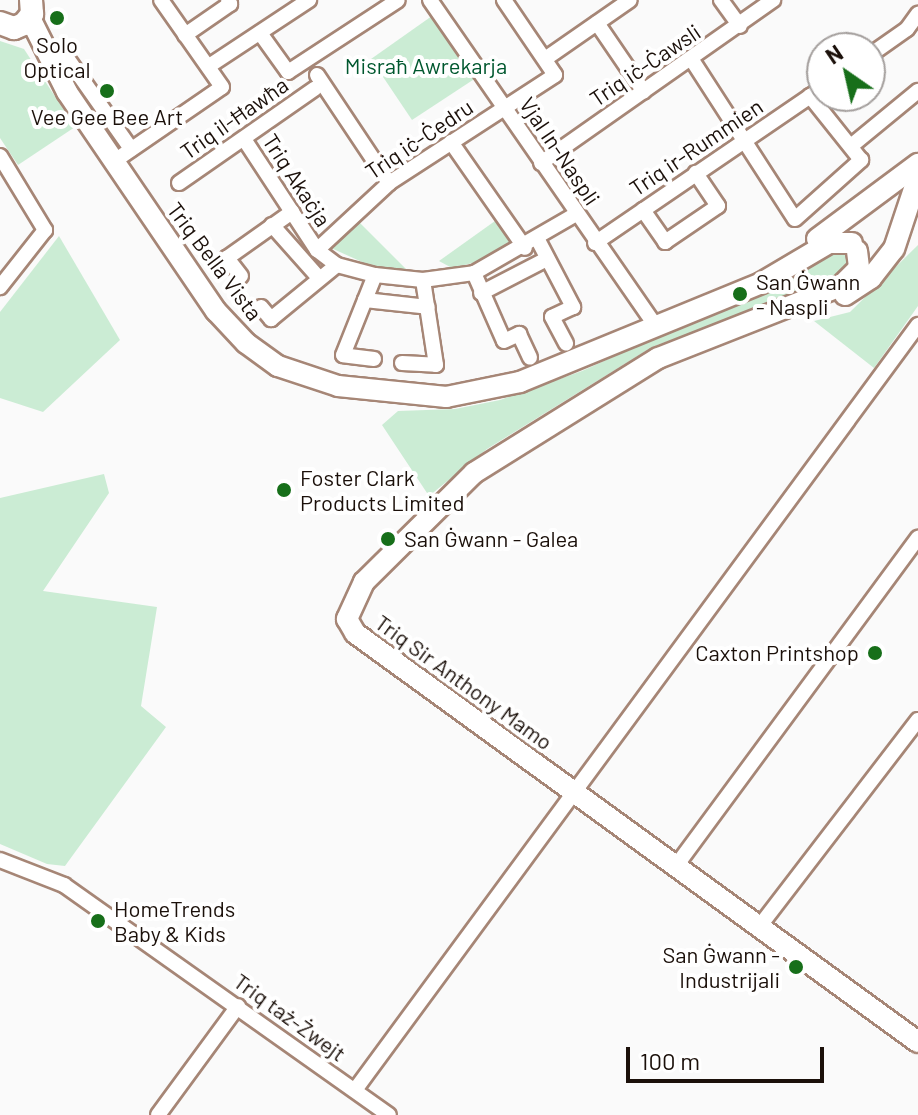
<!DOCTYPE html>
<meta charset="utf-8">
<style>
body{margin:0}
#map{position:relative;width:918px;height:1115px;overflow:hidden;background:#fafafa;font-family:Barlow,sans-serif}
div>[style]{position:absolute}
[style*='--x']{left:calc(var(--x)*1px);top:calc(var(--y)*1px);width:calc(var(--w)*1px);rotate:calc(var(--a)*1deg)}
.green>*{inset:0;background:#cbecd4}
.roads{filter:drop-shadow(2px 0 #a68676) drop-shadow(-2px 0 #a68676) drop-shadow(0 2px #a68676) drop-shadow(0 -2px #a68676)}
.minor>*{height:14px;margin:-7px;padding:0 7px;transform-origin:7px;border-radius:7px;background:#fff}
.secondary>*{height:20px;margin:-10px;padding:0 10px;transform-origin:10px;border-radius:10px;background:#fff}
.trunk>*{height:22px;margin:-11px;padding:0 11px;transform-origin:11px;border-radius:11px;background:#fff}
.dots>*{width:22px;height:22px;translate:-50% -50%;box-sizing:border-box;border:4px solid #fff;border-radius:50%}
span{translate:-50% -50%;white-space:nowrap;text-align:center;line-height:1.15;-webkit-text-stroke:8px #fff;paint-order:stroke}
.poi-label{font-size:22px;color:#1b100a}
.left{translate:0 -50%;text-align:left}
.right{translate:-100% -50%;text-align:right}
.street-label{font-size:22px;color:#1b100a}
.park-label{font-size:22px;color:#00582f}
.north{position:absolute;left:806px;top:32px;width:80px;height:80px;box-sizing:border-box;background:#fff;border:2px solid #a49f9d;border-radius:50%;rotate:326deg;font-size:22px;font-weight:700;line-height:32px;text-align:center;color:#1b100a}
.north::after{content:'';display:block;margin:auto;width:28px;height:36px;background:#176f1a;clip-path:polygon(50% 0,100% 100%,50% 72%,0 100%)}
.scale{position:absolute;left:626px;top:1047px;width:198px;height:36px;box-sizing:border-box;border:4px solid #1b100a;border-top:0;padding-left:10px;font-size:24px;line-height:28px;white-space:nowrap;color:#1b100a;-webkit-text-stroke:6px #fff;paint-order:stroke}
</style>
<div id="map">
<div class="green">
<div style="clip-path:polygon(439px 11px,482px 74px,412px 120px,371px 59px)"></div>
<div style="clip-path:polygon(0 41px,24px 49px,75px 127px,18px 165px,0 138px)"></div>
<div style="clip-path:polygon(358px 221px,409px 272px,371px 266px,331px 248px)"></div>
<div style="clip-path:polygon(495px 221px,510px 243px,481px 261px,452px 268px,439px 261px)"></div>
<div style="clip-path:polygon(59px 236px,120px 340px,43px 412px,0 398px,0 312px)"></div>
<div style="clip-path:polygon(918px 245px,918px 306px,874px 368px,814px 321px,850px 312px)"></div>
<div style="clip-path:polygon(830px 248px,844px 251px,850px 262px,842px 278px,652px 347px,487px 449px,429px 496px,382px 425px,398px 411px,455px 409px,500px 400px,582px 371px,725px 306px)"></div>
<div style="clip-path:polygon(104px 474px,109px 493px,43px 591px,157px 607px,141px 706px,166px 727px,65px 866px,47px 864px,0 844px,0 498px)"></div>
</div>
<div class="roads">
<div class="minor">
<div style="--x:430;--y:0;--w:395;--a:55.3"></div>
<div style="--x:721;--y:0;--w:32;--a:54"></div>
<div style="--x:597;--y:23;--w:83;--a:55.7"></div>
<div style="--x:260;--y:33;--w:48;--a:54.3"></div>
<div style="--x:288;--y:72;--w:131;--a:-33.2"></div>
<div style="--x:185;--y:35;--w:55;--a:-34.6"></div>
<div style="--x:230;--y:4;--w:4;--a:-117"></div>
<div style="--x:43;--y:48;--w:23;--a:18"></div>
<div style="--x:65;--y:55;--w:115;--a:54.9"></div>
<div style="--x:870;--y:55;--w:45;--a:-35.1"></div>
<div style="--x:907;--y:29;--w:19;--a:-54"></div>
<div style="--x:545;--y:59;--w:103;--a:-34.8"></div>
<div style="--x:692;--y:60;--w:189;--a:57.1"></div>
<div style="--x:795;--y:219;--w:89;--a:-41.8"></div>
<div style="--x:861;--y:160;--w:82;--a:-128.6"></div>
<div style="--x:209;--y:66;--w:120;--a:-33.4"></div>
<div style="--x:317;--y:75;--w:130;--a:56.3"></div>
<div style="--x:244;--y:139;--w:133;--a:56.7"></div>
<div style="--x:317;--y:250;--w:25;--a:37"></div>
<div style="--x:337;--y:265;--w:39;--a:15"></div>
<div style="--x:375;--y:275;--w:48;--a:5.9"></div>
<div style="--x:423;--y:280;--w:51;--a:-7.8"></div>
<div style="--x:474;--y:273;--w:118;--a:-30"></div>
<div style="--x:451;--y:142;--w:129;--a:55.1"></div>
<div style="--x:851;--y:146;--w:87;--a:-39.4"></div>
<div style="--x:0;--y:156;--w:87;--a:58.7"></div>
<div style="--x:45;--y:230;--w:73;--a:128.3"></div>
<div style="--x:113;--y:162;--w:132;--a:-34.5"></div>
<div style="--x:222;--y:87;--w:106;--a:-125"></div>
<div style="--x:541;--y:163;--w:284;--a:-35.1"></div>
<div style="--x:179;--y:183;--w:165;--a:-34.8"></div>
<div style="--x:643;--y:210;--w:39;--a:55"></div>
<div style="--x:665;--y:242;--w:64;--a:-34.2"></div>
<div style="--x:718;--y:206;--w:40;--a:-124"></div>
<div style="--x:272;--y:225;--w:71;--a:48.4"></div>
<div style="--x:538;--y:240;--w:76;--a:62.4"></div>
<div style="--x:573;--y:307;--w:23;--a:155"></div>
<div style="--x:552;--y:317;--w:30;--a:62"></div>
<div style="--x:595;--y:243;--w:275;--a:-34.3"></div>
<div style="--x:317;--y:250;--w:98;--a:-42.9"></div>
<div style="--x:389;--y:183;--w:198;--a:-33"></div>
<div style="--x:555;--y:75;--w:91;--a:-124.2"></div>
<div style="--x:474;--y:273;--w:74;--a:66.2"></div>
<div style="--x:504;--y:341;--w:17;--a:-25"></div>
<div style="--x:519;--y:334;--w:26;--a:65"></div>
<div style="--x:241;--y:276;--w:23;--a:-128"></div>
<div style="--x:227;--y:258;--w:80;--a:-35.3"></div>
<div style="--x:481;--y:293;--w:74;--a:-27.3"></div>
<div style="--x:365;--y:300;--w:63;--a:6.3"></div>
<div style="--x:261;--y:307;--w:16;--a:50"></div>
<div style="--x:271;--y:319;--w:85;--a:-39.3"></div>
<div style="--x:374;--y:359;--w:31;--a:-173"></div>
<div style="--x:343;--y:355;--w:86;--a:-68.2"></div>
<div style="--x:402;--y:363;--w:34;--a:3"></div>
<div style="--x:436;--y:365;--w:86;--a:-98.7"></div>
<div style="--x:0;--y:860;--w:69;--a:21.3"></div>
<div style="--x:64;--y:885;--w:398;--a:35.3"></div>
<div style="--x:676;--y:866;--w:408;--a:-53.6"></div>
<div style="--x:759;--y:927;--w:261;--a:-52.5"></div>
<div style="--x:355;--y:1090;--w:950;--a:-53.65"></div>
<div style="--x:158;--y:1115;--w:135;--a:-53.7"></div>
</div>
<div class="secondary">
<div style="--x:30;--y:18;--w:83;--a:63.4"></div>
<div style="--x:67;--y:92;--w:265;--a:55.8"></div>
<div style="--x:216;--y:311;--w:44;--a:46.8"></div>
<div style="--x:246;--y:343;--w:39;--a:36"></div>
<div style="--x:278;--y:366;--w:63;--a:18.4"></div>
<div style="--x:338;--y:386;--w:109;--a:5.8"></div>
<div style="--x:446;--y:397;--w:76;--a:-11.5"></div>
<div style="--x:520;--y:382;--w:261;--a:-22.3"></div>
<div style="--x:761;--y:283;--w:79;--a:-30.5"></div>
<div style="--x:829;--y:243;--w:23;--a:0"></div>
<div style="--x:817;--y:239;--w:126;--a:-36.6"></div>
<div style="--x:857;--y:251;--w:17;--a:83"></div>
<div style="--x:859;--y:268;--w:25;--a:135"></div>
<div style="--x:841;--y:286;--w:197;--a:158.5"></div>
<div style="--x:658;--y:358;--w:217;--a:148"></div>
<div style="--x:474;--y:473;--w:155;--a:135.3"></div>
<div style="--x:364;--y:582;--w:41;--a:114.7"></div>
<div style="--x:347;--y:619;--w:16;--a:60"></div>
<div style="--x:355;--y:633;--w:696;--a:36"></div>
<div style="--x:845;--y:295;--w:31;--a:-33"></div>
<div style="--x:871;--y:278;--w:37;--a:-52"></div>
<div style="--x:894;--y:249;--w:76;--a:-71.6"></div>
</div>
<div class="trunk">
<div style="--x:0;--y:23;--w:15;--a:20"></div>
<div style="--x:14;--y:28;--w:11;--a:-22"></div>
<div style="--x:24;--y:24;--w:13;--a:-51"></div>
<div style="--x:32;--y:14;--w:14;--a:-94"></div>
</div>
</div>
<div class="dots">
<div style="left:57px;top:18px;background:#176f1a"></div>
<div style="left:107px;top:91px;background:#176f1a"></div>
<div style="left:740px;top:294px;background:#176f1a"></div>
<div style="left:284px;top:490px;background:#176f1a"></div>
<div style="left:388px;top:539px;background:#176f1a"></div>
<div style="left:875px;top:653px;background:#176f1a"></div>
<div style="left:98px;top:921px;background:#176f1a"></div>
<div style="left:796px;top:967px;background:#176f1a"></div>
</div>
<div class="poi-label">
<span style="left:57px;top:57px">Solo<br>Optical</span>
<span style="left:107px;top:117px">Vee Gee Bee Art</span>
<span class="left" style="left:756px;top:294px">San Ġwann<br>- Naspli</span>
<span class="left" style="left:300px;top:490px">Foster Clark<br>Products Limited</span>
<span class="left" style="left:404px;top:539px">San Ġwann - Galea</span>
<span class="right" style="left:859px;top:653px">Caxton Printshop</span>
<span class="left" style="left:114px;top:921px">HomeTrends<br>Baby &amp; Kids</span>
<span class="right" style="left:780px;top:967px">San Ġwann -<br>Industrijali</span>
</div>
<div class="street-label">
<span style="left:645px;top:65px;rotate:-34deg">Triq iċ-Ċawsli</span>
<span style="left:234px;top:118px;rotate:-35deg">Triq il-Ħawħa</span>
<span style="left:419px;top:139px;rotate:-34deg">Triq iċ-Ċedru</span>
<span style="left:696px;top:147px;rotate:-34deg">Triq ir-Rummien</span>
<span style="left:560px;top:151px;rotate:56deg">Vjal In-Naspli</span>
<span style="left:297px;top:180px;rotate:57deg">Triq Akaċja</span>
<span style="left:215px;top:261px;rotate:53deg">Triq Bella Vista</span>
<span style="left:464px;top:682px;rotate:36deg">Triq Sir Anthony Mamo</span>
<span style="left:290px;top:1017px;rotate:36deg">Triq taż-Żwejt</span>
</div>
<div class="park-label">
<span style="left:426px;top:66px">Misraħ Awrekarja</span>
</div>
<div class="north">N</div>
<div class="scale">100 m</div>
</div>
